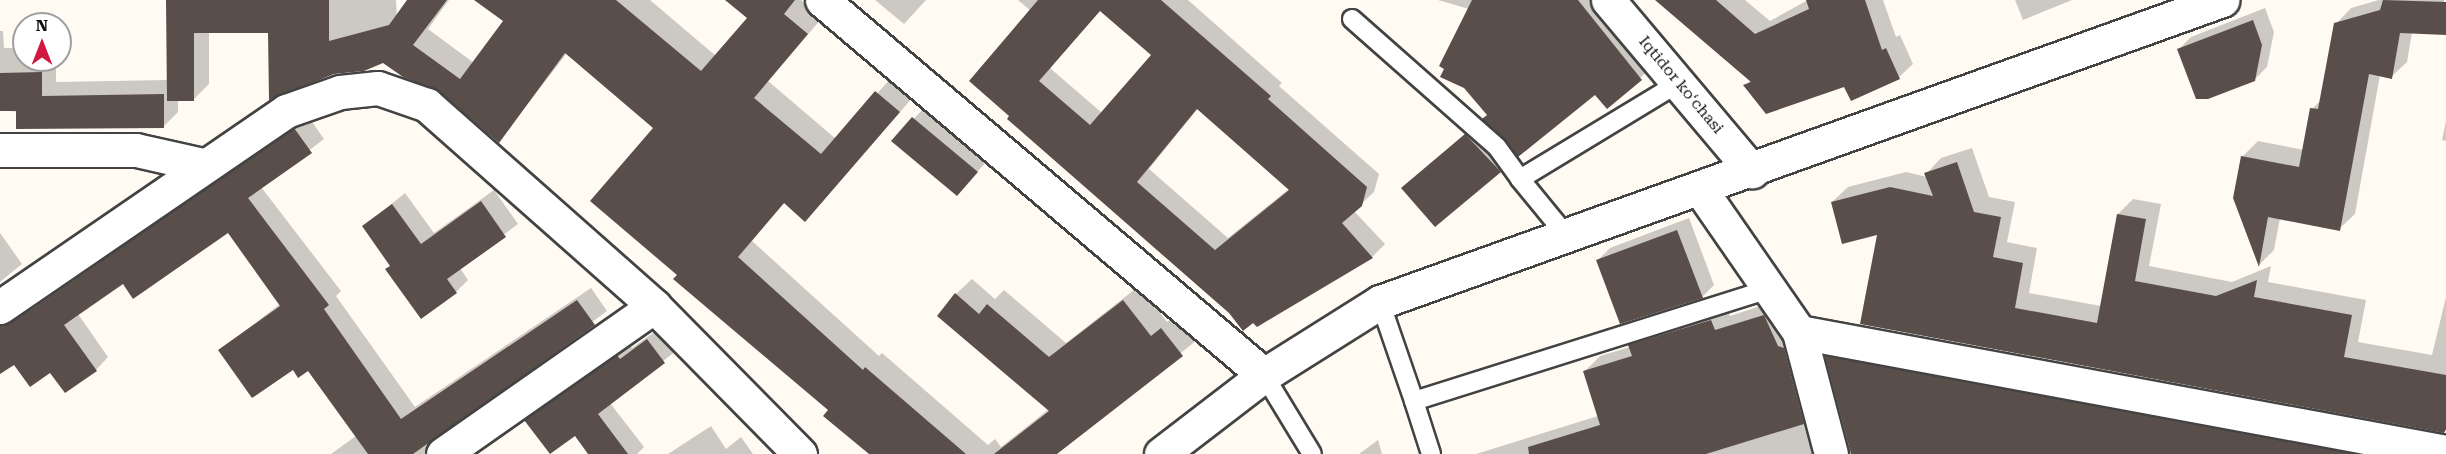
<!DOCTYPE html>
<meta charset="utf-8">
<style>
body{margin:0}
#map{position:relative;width:2446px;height:454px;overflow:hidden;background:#fffbf3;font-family:"Roboto Serif",serif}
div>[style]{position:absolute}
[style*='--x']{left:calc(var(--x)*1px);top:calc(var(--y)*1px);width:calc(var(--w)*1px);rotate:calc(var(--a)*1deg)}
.shadow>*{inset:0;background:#0003}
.building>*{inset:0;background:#5a4e4b}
.roads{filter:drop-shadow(2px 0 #434343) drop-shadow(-2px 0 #434343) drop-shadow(0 2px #434343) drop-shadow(0 -2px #434343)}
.service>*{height:18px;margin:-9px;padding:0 9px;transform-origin:9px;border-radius:9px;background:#fff}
.minor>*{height:33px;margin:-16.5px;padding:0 16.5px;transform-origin:16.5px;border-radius:16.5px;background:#fff}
.tertiary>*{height:33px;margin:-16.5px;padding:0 16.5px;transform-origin:16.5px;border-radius:16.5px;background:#fff}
span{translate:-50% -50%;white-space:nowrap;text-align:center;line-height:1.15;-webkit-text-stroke:6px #fff;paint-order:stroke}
.street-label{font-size:16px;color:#101010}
.north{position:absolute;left:12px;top:12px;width:60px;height:60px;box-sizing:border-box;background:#fff;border:2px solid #9f9f9f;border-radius:50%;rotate:0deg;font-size:16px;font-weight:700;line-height:24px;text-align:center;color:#101010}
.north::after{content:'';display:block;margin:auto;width:21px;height:27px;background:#d11740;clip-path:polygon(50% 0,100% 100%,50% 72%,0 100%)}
</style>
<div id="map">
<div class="shadow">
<div style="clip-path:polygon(168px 0,396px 0,397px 20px,411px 0,449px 0,428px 29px,474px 63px,505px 21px,476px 0,650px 0,716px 56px,749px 18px,727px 0,801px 0,822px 18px,768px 81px,836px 139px,892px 77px,914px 96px,820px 204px,785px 202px,752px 241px,879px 356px,882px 353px,988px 445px,995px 439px,1001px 447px,1049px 409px,956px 294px,972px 279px,995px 299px,1004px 290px,1066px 343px,1139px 286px,1167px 322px,1177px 314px,1197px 340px,1055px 454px,871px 454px,830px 410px,679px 275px,655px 128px,567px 53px,499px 141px,440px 89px,384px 62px,270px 32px,209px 32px,209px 84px,193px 100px,178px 100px,178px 112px,164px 126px,0 110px,0 31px,3px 31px,4px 48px,24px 48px,24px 60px,56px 60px,56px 82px,168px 80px)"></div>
<div style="clip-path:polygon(875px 0,926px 0,904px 24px)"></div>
<div style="clip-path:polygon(evenodd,1018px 0,1188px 0,1282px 83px,1279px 86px,1379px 174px,1374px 192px,1354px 211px,1385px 244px,1372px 257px,1258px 325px,1230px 312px,1009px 118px,1031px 11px,1018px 0,1101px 9px,1153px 55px,1102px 113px,1050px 68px,1101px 9px,1018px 0,1198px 108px,1290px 188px,1228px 238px,1149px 169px,1198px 108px)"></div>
<div style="clip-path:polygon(1438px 0,1604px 0,1656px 64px,1607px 107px,1595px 92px,1488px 115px,1469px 9px)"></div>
<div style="clip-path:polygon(1658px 0,1745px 0,1770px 21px,1808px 0,1883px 0,1896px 37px,1900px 35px,1913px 64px,1899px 77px,1852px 99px,1845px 86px,1745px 86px,1751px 80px)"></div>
<div style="clip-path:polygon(2015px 0,2072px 0,2023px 20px)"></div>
<div style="clip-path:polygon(2379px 0,2444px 0,2442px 17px,2412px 32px,2407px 62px,2391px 77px,2380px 75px,2355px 214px,2339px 229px,2280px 218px,2274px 250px,2260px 264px,2235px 198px,2242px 157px,2258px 141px,2304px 150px,2312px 109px,2322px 99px,2336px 24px,2351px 8px)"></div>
<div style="clip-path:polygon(2265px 8px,2274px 32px,2267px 67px,2254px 80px,2179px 49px,2191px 37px)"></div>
<div style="clip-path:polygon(926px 106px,989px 159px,957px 194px,893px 140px)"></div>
<div style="clip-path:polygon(308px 116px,324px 139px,261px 187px,341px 291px,336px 296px,415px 407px,591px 288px,607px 311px,438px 436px,436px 443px,444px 454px,331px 454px,356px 436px,308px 369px,220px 350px,280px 304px,228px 231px,123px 282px,78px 314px,108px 357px,96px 370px,50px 371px,14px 363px,0 373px,0 305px,16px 314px)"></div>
<div style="clip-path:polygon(2446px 121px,2446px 141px,2442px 140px)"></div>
<div style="clip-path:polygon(1478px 123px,1512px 158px,1435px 225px,1416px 176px)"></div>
<div style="clip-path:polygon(1972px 148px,1989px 197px,2015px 202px,2007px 242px,2037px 248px,2029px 293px,2101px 306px,2118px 214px,2133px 199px,2161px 204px,2149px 266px,2232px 282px,2271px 266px,2268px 282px,2366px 300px,2358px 342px,2432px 355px,2446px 297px,2446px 431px,1862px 323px,1879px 233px,1832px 202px,1848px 187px,1906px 172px,1927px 177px,1926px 174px,1941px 158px)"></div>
<div style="clip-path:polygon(494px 190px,518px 224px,460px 268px,468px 280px,456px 292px,391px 265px,364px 226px,405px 193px,434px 233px)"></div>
<div style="clip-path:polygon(1689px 218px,1714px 285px,1702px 297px,1598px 260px,1610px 248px)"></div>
<div style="clip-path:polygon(0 233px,22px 264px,0 282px)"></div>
<div style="clip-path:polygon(1779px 300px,1838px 454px,1476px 454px,1598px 416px,1585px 371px,1600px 356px,1630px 347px,1645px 331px,1726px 305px,1730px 316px)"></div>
<div style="clip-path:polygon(660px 328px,677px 350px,610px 403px,644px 447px,637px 454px,590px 454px,575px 434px,526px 420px,629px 344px,632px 348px)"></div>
<div style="clip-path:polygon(1841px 341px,2446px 454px,1849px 454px,1826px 356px)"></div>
<div style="clip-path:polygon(711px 426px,726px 449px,741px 437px,753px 454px,668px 454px)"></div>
<div style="clip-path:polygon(1378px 440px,1382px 454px,1359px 454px)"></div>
</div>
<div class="building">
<div style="clip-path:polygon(166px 0,329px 0,329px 41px,389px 25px,407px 0,447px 0,413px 45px,460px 79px,503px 21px,474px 0,616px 0,701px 71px,747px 18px,725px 0,795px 0,784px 14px,808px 34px,754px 98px,821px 154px,875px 91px,900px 112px,805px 222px,784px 203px,738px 257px,863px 370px,865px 367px,966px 454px,869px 454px,823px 416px,828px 410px,673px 279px,677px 275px,590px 201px,653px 128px,565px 53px,499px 143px,439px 91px,403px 77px,383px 63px,364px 71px,334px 74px,269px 100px,268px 33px,194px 33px,194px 101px,167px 101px)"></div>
<div style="clip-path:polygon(evenodd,1038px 0,1161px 0,1271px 96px,1268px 99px,1367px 187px,1362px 206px,1342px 223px,1373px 258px,1257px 327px,1253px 323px,1243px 331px,1229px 313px,1007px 119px,1009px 116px,969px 81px,1038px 0,1100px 11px,1151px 55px,1090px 125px,1039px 81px,1100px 11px,1038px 0,1197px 109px,1289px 190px,1215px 250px,1137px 182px,1197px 109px)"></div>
<div style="clip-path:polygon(1472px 0,1578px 0,1642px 80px,1607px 109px,1595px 95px,1518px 157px,1482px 119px,1487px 115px,1464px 88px,1440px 77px,1444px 69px,1439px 66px)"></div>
<div style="clip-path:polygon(1655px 0,1716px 0,1755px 34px,1809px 9px,1806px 0,1865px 0,1882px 50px,1886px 48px,1900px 79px,1851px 101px,1844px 87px,1766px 114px,1743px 85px,1751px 82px)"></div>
<div style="clip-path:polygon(2383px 0,2446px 2px,2446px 35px,2400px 33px,2392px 79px,2369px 74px,2340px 231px,2268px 217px,2259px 267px,2233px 198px,2241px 156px,2299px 167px,2310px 108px,2318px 109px,2334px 23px,2380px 10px)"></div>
<div style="clip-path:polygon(2253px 20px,2262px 45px,2255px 81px,2208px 99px,2196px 99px,2177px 49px)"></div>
<div style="clip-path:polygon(42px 72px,42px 96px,164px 94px,164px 128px,16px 129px,16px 111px,0 111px,0 73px)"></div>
<div style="clip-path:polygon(912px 117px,978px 172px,957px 196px,891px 141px)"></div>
<div style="clip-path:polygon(294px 128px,312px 153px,248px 198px,329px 305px,324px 309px,401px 419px,577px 300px,595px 325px,413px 454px,368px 454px,308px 371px,298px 378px,293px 370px,252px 398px,218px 350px,280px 306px,228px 233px,133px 299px,123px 284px,64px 325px,97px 371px,65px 393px,50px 373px,30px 387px,14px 365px,0 374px,0 326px,32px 309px)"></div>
<div style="clip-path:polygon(1465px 134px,1501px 172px,1435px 227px,1401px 188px)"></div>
<div style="clip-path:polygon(1957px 162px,1974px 212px,2001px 217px,1993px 257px,2023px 263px,2015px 308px,2097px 323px,2117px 214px,2146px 219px,2135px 281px,2216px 296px,2257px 280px,2254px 297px,2352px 315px,2344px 357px,2446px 375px,2446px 429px,2444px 433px,1860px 324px,1877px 235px,1842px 244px,1831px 202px,1890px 187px,1933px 196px,1924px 173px)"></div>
<div style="clip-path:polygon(481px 201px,506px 237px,447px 279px,457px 293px,421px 319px,385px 269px,390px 266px,362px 226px,392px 204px,421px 244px)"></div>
<div style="clip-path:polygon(1677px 230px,1703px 298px,1620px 324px,1596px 260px)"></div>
<div style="clip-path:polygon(955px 293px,979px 314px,987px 304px,1049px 357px,1123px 300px,1151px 336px,1161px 328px,1183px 356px,1057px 454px,994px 454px,1049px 411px,937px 316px)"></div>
<div style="clip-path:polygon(1764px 315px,1778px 346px,1784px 348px,1804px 424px,1706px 454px,1529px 454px,1528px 447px,1600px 425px,1583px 371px,1632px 356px,1628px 345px,1711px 320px,1715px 330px)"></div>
<div style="clip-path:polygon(647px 339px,665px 363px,598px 414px,628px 454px,588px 454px,575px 436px,550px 454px,524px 420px,617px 355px,620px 359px)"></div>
<div style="clip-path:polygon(1825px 356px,1853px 361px,2354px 454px,1851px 454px)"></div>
</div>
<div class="roads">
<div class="service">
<div style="--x:1352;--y:19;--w:193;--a:41.4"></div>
<div style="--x:1497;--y:147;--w:39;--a:54"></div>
<div style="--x:1520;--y:179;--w:187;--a:-31.2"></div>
<div style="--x:1520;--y:179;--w:72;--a:50.6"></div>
<div style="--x:1380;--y:302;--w:105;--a:71"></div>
<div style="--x:1414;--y:401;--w:370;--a:-17.5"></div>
<div style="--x:1264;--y:375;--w:92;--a:58.7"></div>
<div style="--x:1414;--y:401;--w:56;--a:72.2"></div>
</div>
<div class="minor">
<div style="--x:822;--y:0;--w:580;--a:40.31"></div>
<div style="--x:0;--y:150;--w:136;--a:0"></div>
<div style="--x:136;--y:150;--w:69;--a:12.6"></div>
<div style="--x:1700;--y:189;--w:174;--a:55.3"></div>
<div style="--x:1799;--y:332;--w:126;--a:75.3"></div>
<div style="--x:0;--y:307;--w:347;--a:-34.4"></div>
<div style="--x:286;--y:111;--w:57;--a:-19.4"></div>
<div style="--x:340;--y:92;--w:38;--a:-6"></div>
<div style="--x:378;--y:88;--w:52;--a:19.1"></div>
<div style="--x:427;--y:105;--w:303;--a:41.5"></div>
<div style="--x:654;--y:306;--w:208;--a:45.4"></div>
<div style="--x:1799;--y:332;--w:658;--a:10.51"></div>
<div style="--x:443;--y:454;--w:258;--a:-35"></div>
</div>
<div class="tertiary">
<div style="--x:1608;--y:0;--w:224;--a:49.9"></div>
<div style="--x:1161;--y:454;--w:130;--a:-37.5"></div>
<div style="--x:1264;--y:375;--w:137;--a:-32.2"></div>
<div style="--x:1380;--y:302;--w:895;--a:-19.73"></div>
</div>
</div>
<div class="street-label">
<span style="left:1681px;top:85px;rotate:50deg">Iqtidor koʻchasi</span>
</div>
<div class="north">N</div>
</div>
